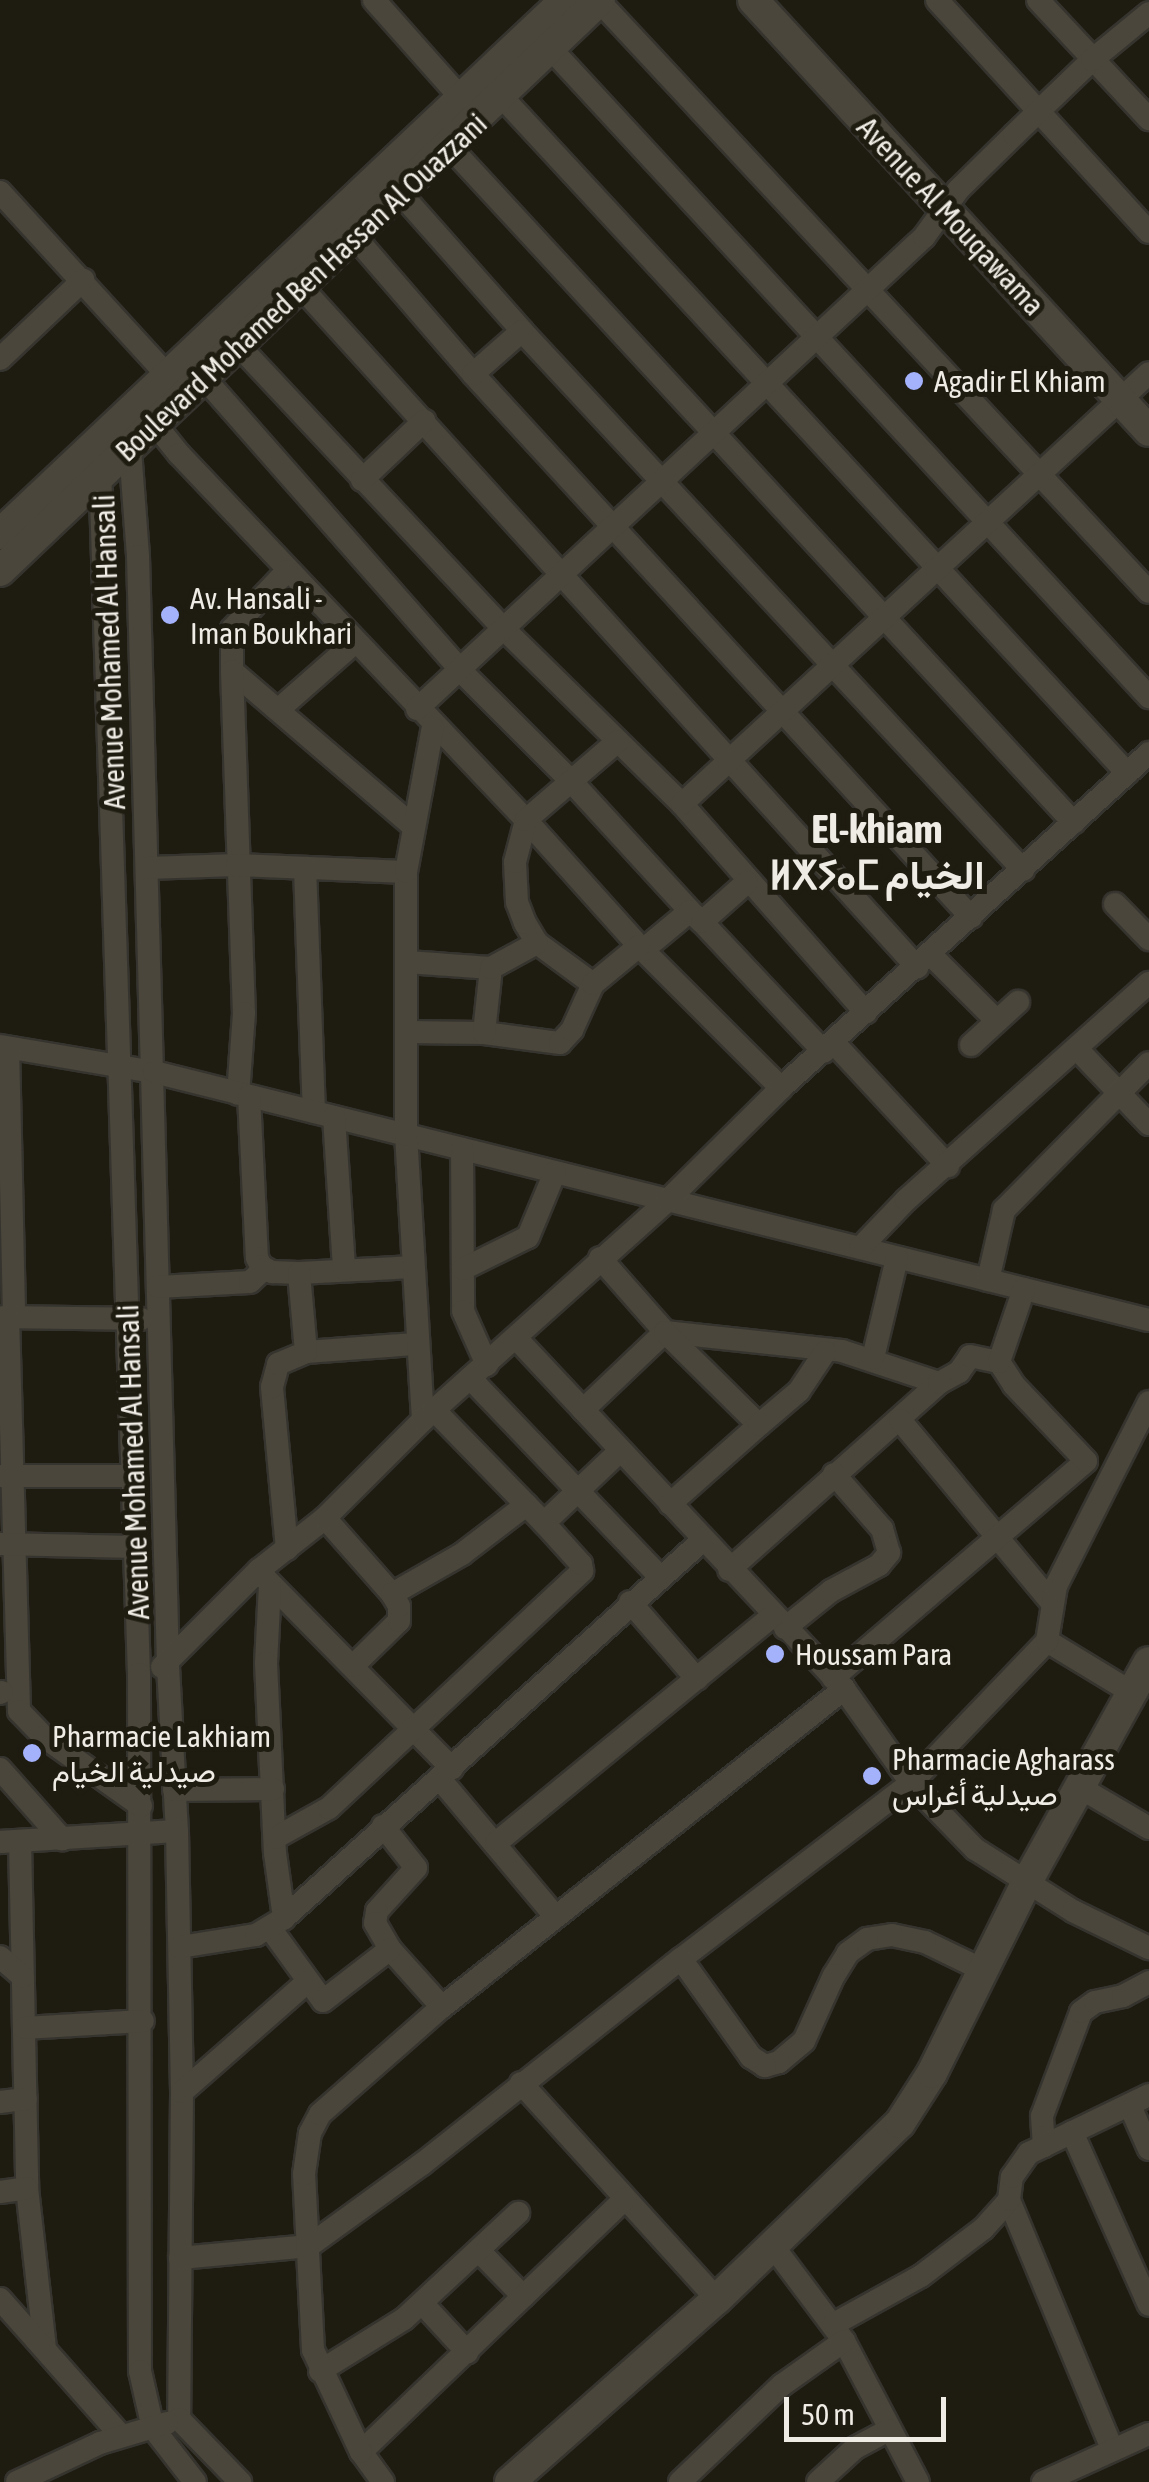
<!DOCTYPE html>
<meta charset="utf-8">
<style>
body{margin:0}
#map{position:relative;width:1149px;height:2482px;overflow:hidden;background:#1e1b11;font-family:"Asap Condensed",Vazirmatn,"Noto Sans Tifinagh",sans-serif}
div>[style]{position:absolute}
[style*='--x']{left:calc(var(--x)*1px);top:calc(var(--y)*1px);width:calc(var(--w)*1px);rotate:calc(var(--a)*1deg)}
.roads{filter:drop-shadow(2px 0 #36342e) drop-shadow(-2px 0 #36342e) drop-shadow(0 2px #36342e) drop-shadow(0 -2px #36342e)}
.street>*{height:22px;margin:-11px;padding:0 11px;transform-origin:11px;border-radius:11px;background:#4a463b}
.secondary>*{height:30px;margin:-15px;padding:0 15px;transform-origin:15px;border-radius:15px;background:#4a463b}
.dots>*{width:28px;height:28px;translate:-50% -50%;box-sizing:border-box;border:5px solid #1e1b11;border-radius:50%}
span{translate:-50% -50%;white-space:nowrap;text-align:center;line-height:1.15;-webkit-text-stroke:10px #1e1b11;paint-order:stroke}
.street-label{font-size:30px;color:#eeece4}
.poi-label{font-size:30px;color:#eeece4}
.left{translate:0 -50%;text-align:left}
.district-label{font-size:40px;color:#eeece4;font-weight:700}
.scale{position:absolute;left:784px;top:2397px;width:162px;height:45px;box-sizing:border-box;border:5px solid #eeece4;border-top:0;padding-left:12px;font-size:30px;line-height:35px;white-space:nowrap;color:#eeece4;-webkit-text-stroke:8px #1e1b11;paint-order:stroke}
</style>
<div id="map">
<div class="roads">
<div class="street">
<div style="--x:374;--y:0;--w:131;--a:48.4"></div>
<div style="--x:937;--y:0;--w:314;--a:47.6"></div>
<div style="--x:1038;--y:0;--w:163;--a:47"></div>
<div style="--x:599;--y:1;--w:807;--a:47.06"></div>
<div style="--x:551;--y:49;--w:882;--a:47.3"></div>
<div style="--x:502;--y:97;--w:921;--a:47.24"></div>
<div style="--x:449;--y:146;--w:921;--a:47.29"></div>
<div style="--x:0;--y:192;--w:251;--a:47.6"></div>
<div style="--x:401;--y:194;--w:183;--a:48.5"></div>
<div style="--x:522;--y:331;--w:736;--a:47.09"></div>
<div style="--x:354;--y:236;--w:182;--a:49.2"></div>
<div style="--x:473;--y:374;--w:737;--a:47.48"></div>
<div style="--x:301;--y:287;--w:918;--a:47.83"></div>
<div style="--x:238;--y:345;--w:391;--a:46.9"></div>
<div style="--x:505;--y:630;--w:248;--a:44.5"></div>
<div style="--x:682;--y:804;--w:278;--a:48.6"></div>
<div style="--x:0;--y:359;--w:115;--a:-43.6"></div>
<div style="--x:473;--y:374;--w:65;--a:-41.3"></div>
<div style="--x:204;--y:378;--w:391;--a:48.7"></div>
<div style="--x:462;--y:672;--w:154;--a:45"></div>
<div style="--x:571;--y:781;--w:176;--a:47.5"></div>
<div style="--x:146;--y:413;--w:53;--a:51.2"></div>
<div style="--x:179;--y:454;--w:504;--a:46.53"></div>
<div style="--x:526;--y:820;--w:169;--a:48.1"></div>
<div style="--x:639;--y:946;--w:201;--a:45"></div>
<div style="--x:129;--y:436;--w:120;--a:85.7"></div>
<div style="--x:138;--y:556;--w:1110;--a:88.45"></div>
<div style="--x:168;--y:1666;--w:165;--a:86.9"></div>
<div style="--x:177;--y:1831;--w:261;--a:88.9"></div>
<div style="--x:182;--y:2092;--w:327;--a:90.5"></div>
<div style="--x:179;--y:2419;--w:88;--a:45.9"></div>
<div style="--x:100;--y:467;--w:1208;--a:88.15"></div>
<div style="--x:139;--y:1674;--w:697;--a:89.92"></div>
<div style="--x:140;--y:2371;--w:58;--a:77.2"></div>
<div style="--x:153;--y:2428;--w:68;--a:52.1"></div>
<div style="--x:362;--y:480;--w:86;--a:-43.6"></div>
<div style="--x:287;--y:571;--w:80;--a:133.5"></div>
<div style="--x:232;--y:629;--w:42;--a:90"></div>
<div style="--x:232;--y:671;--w:238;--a:40.6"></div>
<div style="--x:232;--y:671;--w:342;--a:88"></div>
<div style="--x:244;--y:1013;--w:81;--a:94.2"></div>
<div style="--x:417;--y:709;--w:693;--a:-42.95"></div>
<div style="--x:924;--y:237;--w:58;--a:-54.1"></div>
<div style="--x:958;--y:190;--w:78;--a:-44.5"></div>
<div style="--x:1014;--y:135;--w:108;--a:-43.9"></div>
<div style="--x:1092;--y:60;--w:74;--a:-39.5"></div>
<div style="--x:278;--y:710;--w:101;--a:-41.4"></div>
<div style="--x:682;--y:804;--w:635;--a:-42.7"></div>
<div style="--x:147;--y:868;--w:90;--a:-1.9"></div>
<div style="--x:237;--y:865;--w:169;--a:2.4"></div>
<div style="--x:305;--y:868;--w:244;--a:87.9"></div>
<div style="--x:1115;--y:904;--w:49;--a:45.8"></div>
<div style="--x:702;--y:922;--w:178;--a:46.8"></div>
<div style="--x:643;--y:950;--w:61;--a:-39.7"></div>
<div style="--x:690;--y:911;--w:16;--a:43"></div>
<div style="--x:702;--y:922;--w:60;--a:-41.6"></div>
<div style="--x:931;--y:955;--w:93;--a:45"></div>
<div style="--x:407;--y:962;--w:84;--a:4.1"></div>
<div style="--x:593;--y:984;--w:69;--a:-143.8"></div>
<div style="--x:537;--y:943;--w:23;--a:-121"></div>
<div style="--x:525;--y:923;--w:22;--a:-111"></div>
<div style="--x:517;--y:902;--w:40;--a:-92.9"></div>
<div style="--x:515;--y:862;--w:43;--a:-75.3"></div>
<div style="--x:526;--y:820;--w:121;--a:-40.7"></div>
<div style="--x:408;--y:1032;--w:76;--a:0.8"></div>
<div style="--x:484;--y:1033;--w:77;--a:7.5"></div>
<div style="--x:560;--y:1043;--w:18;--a:-47"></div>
<div style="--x:572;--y:1030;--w:51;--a:-65.5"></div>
<div style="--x:593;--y:984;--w:60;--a:-39.6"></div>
<div style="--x:484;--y:1033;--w:65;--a:-83.9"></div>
<div style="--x:491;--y:968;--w:52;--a:-28.5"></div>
<div style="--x:834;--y:1043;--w:168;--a:47.2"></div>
<div style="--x:971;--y:1045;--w:64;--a:-42.5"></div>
<div style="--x:0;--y:1046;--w:156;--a:9.6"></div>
<div style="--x:154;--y:1072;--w:1025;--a:14"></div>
<div style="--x:8;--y:1048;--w:268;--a:88.7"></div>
<div style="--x:1077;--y:1049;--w:104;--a:46.2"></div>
<div style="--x:249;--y:1096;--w:162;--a:87.2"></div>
<div style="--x:257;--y:1258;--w:9;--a:63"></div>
<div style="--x:261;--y:1266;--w:13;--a:29"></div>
<div style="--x:272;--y:1272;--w:27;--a:2"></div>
<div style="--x:299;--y:1273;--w:113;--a:-3"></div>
<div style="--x:334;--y:1117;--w:152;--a:86.2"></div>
<div style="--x:462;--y:1149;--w:162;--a:89.6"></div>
<div style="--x:463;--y:1311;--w:59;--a:66"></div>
<div style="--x:860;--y:1248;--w:66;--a:-46.2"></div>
<div style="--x:906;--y:1200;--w:326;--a:-41.8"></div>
<div style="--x:600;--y:1258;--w:98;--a:48.7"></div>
<div style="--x:665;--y:1332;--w:178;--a:6.1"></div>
<div style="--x:842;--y:1351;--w:102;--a:18.3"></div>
<div style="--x:939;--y:1383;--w:281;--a:138.3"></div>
<div style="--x:463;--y:1269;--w:72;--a:-26.2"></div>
<div style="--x:528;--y:1237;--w:70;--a:-67.4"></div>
<div style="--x:988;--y:1280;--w:72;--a:-77.1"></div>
<div style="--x:1004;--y:1210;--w:206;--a:-45.4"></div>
<div style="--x:158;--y:1287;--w:92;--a:-3.1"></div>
<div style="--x:250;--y:1282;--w:19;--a:-43"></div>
<div style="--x:3;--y:1317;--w:138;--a:0.8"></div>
<div style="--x:8;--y:1317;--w:394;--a:88.4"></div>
<div style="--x:19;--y:1711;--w:36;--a:46"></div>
<div style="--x:44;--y:1737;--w:119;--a:35.4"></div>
<div style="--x:516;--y:1338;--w:480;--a:46.9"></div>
<div style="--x:844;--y:1689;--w:115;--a:54.5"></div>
<div style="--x:911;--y:1783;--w:92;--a:45.9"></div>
<div style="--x:975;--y:1849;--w:116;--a:32.3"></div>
<div style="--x:1073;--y:1911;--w:85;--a:26"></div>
<div style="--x:306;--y:1352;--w:109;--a:-4.2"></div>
<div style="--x:873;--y:1358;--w:103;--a:-76.5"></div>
<div style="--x:470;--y:1378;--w:274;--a:46.3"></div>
<div style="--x:939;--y:1383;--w:23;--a:-29"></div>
<div style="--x:959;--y:1372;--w:19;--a:-55"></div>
<div style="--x:970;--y:1356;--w:30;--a:12"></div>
<div style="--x:583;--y:1410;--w:113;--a:-43.6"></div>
<div style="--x:665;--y:1332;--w:132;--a:44.7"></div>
<div style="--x:759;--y:1425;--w:119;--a:138.4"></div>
<div style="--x:423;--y:1420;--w:286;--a:-93.4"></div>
<div style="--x:406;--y:1135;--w:263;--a:-90"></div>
<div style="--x:406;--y:872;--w:147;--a:-79.5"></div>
<div style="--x:900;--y:1420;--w:236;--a:50.3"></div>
<div style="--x:759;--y:1425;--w:52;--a:-40.4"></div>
<div style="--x:799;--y:1391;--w:47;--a:-56.3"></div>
<div style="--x:1;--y:1476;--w:132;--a:0"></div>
<div style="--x:325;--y:1518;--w:101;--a:48.6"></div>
<div style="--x:392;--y:1594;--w:81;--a:-29.7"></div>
<div style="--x:462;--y:1554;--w:81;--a:-37.4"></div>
<div style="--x:544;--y:1523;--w:105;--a:-43.5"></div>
<div style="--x:0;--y:1544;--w:135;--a:1.3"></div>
<div style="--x:287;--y:1549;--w:163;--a:-95.3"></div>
<div style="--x:272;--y:1387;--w:24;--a:-75"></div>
<div style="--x:278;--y:1364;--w:30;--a:-23"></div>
<div style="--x:306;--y:1352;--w:79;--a:-95.1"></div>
<div style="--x:265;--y:1578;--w:267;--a:45.5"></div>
<div style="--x:270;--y:1585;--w:78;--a:92.9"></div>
<div style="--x:266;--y:1663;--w:190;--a:87.3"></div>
<div style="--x:275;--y:1853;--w:66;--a:82.1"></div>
<div style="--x:630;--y:1602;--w:102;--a:49"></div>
<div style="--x:785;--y:1628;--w:59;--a:-38.8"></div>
<div style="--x:831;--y:1591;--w:55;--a:-28.4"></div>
<div style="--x:879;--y:1565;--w:16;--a:-50"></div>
<div style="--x:889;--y:1553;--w:25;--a:-106"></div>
<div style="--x:882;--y:1529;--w:73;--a:-131.1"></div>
<div style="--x:1047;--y:1641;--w:100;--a:31.2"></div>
<div style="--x:353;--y:1666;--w:64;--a:-44.4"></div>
<div style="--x:399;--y:1621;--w:15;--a:-90"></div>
<div style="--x:399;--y:1606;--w:14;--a:-120"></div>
<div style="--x:162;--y:1667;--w:137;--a:-45"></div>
<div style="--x:259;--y:1570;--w:84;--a:-38.2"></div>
<div style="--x:325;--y:1518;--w:139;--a:-45"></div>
<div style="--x:423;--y:1420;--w:329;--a:-41.9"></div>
<div style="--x:668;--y:1200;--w:159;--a:-44.7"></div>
<div style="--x:781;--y:1088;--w:498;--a:-42.3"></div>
<div style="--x:833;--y:1678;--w:333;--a:-40.6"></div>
<div style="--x:1086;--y:1461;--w:105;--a:-133.5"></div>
<div style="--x:1014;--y:1385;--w:27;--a:-123"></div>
<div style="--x:999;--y:1362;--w:77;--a:-71.1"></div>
<div style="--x:0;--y:1693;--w:2;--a:-27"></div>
<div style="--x:0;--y:1769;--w:94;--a:48.5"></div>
<div style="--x:440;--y:1779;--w:180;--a:50"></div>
<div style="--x:1079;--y:1787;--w:81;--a:30.4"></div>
<div style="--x:174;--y:1790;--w:99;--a:-0.6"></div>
<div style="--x:383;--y:1826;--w:53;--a:51.8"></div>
<div style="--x:416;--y:1868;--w:58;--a:132.2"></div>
<div style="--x:377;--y:1911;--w:12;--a:99"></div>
<div style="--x:375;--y:1923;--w:30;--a:60"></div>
<div style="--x:390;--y:1949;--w:78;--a:48.1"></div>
<div style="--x:275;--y:1838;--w:62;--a:-29.1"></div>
<div style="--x:329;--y:1808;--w:347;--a:-43.1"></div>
<div style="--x:582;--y:1571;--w:7;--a:-98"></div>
<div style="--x:581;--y:1564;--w:55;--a:-132.1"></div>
<div style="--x:544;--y:1523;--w:158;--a:-134.2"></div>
<div style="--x:20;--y:1841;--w:347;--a:88.8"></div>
<div style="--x:27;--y:2188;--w:162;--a:83.6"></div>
<div style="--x:0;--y:1842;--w:177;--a:-3.6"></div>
<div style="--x:496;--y:1843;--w:357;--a:-39.4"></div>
<div style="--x:270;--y:1928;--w:90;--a:54"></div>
<div style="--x:323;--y:2001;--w:85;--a:-37.8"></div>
<div style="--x:180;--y:1947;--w:77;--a:-9"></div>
<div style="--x:256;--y:1935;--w:33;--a:-31"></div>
<div style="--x:284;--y:1918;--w:564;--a:-42.06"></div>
<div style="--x:0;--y:1957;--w:30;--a:41"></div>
<div style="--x:983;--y:1970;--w:64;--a:-154.2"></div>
<div style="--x:925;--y:1942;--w:34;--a:-168"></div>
<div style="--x:892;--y:1935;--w:25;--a:171"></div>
<div style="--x:867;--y:1939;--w:24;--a:144"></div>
<div style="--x:848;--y:1953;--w:26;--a:122"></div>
<div style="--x:834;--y:1975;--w:72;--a:114.4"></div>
<div style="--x:804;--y:2041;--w:33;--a:140"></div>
<div style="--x:779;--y:2062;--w:15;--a:164"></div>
<div style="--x:765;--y:2066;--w:17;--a:-147"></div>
<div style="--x:751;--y:2057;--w:120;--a:-125.5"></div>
<div style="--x:681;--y:1959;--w:290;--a:-37.4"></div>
<div style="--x:911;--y:1783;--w:197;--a:-46.2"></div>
<div style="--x:1047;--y:1641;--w:56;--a:-80.7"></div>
<div style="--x:1056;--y:1586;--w:206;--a:-63.2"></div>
<div style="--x:24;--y:2028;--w:119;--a:-3.4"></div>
<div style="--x:521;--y:2083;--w:292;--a:47.8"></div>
<div style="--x:182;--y:2092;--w:167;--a:-41.3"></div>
<div style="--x:0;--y:2102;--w:26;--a:-7"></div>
<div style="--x:1130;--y:2106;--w:47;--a:66.2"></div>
<div style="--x:1072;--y:2132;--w:189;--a:66"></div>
<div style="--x:1044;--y:2146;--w:30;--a:-94"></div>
<div style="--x:1042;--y:2116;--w:111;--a:-69.4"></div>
<div style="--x:1081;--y:2012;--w:17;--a:-36"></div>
<div style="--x:1095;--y:2002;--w:29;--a:-12"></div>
<div style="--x:1123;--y:1996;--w:30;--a:-28"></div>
<div style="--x:0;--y:2192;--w:27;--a:-8"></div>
<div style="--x:1009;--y:2200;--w:269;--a:67.5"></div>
<div style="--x:772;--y:2245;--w:120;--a:53.1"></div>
<div style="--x:844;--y:2341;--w:159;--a:62.3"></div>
<div style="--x:480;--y:2252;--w:62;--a:45.7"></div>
<div style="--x:180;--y:2258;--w:130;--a:-5.3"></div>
<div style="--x:309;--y:2246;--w:140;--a:-36"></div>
<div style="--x:422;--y:2164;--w:330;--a:-38.4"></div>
<div style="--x:0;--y:2299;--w:183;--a:48.5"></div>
<div style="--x:422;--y:2303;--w:67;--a:47.4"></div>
<div style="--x:834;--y:2324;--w:99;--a:-28.9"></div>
<div style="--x:921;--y:2276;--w:78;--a:-37.2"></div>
<div style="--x:983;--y:2229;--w:39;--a:-48"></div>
<div style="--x:1009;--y:2200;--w:23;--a:-83"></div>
<div style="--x:1012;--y:2177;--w:29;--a:-55"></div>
<div style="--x:1029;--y:2153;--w:133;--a:-25.8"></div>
<div style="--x:320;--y:2371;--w:99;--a:-31.8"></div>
<div style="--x:404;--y:2319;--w:156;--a:-42.9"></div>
<div style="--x:361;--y:2452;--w:366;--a:-43.8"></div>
<div style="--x:17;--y:2482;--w:92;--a:-25.2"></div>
<div style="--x:100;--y:2443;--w:70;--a:-16.6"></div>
<div style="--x:383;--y:2482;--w:37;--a:-126"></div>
<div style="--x:361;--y:2452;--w:113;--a:-115.2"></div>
<div style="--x:313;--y:2350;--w:176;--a:-92.9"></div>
<div style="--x:304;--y:2174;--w:41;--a:-81.7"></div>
<div style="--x:310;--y:2133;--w:21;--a:-62"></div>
<div style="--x:320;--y:2114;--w:162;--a:-41.3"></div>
<div style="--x:442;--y:2007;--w:513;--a:-38.35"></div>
<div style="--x:680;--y:2482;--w:141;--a:-43.6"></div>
<div style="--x:782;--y:2385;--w:76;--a:-35.4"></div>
<div style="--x:818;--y:2482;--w:50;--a:-42.6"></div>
<div style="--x:855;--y:2448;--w:38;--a:-28"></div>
<div style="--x:1043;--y:2482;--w:116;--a:-24.4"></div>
</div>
<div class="secondary">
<div style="--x:753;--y:0;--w:585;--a:47.42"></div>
<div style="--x:0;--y:534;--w:777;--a:-43.38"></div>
<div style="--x:0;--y:571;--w:828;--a:-43.58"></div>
<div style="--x:510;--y:2482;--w:276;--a:-41.5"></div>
<div style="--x:717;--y:2299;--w:254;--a:-43.9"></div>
<div style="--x:900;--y:2123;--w:59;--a:-57.4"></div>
<div style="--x:932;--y:2073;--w:216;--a:-63.6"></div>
<div style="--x:1028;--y:1880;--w:249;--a:-61"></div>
</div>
</div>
<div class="dots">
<div style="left:914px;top:381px;background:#a4b2fc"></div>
<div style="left:170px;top:615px;background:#a4b2fc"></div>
<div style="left:775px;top:1654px;background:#a4b2fc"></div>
<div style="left:32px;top:1753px;background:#a4b2fc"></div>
<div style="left:872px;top:1776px;background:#a4b2fc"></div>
</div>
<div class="street-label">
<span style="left:951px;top:216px;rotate:47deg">Avenue Al Mouqawama</span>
<span style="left:301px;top:287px;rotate:-43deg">Boulevard Mohamed Ben Hassan Al Ouazzani</span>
<span style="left:109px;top:652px;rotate:-92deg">Avenue Mohamed Al Hansali</span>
<span style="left:133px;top:1462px;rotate:-92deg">Avenue Mohamed Al Hansali</span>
</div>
<div class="poi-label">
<span class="left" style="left:934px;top:381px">Agadir El Khiam</span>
<span class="left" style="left:190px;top:615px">Av. Hansali -<br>Iman Boukhari</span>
<span class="left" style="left:795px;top:1654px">Houssam Para</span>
<span class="left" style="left:52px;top:1753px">Pharmacie Lakhiam<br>صيدلية الخيام</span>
<span class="left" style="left:892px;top:1776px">Pharmacie Agharass<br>صيدلية أغراس</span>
</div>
<div class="district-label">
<span style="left:877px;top:852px">El-khiam<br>ⵍⵅⵢⴰⵎ الخيام</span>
</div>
<div class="scale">50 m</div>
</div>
